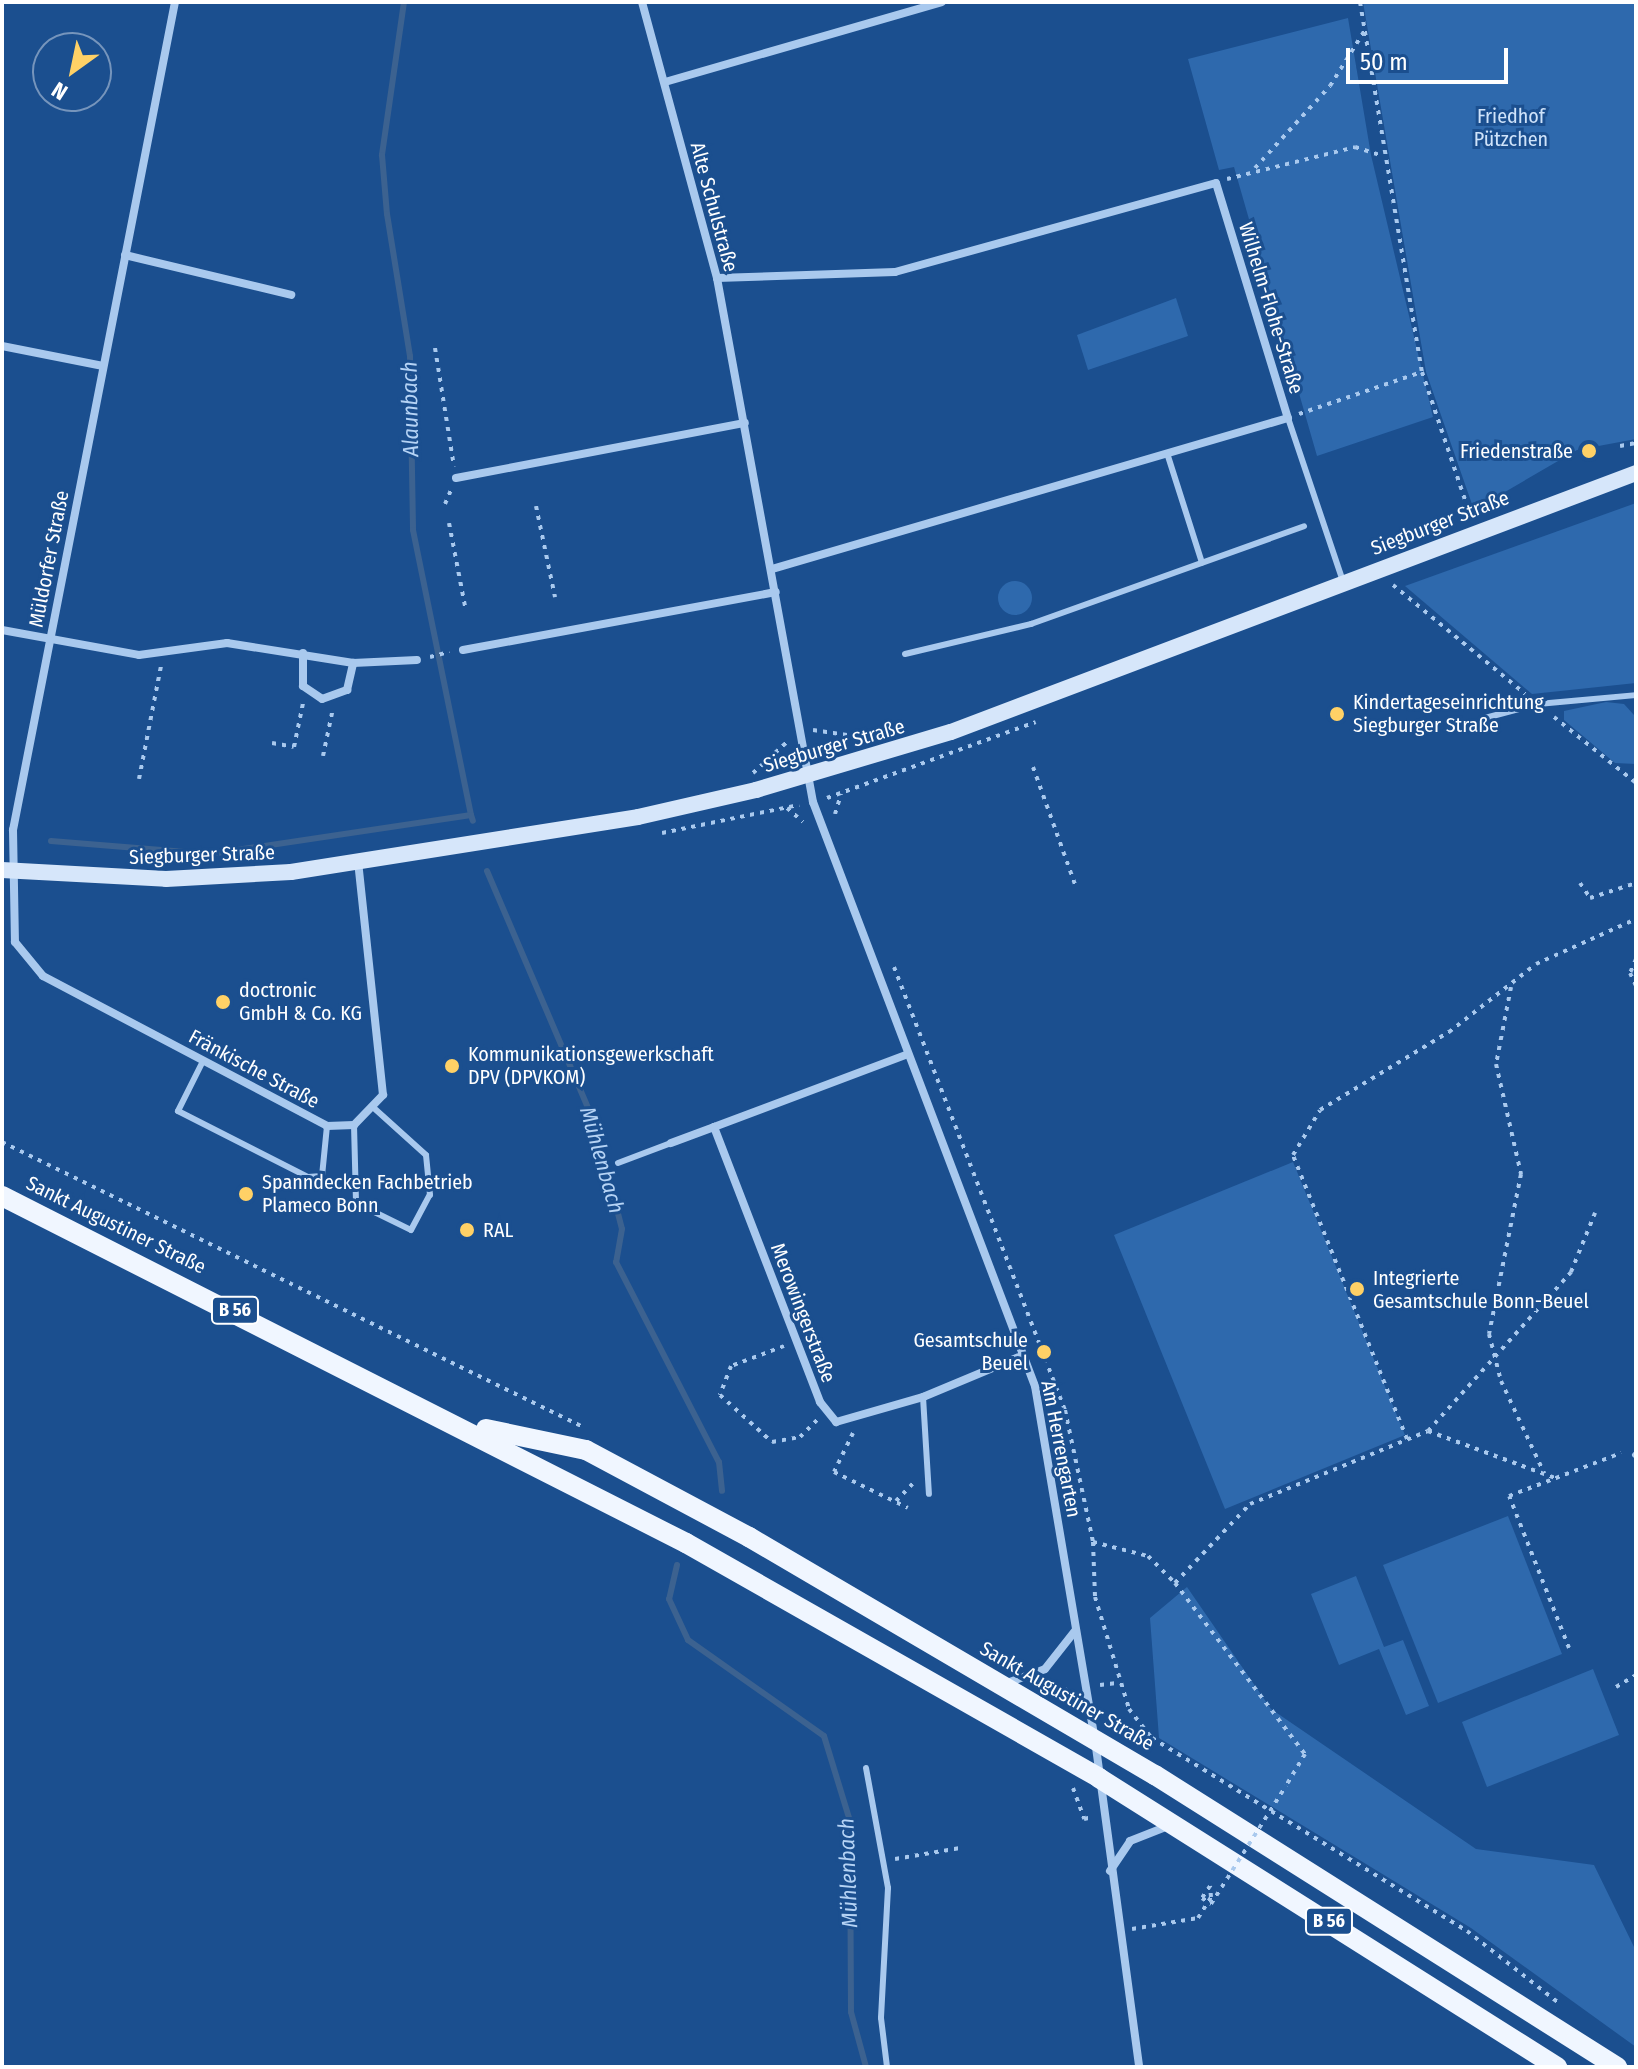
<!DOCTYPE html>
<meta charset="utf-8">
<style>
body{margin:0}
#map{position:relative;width:1638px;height:2069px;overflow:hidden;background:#1b4f8f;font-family:"Fira Sans Condensed",sans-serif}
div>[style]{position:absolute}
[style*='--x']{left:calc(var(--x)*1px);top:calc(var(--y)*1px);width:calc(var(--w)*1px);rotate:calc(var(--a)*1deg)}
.green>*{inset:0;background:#2e69ad}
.round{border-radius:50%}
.stream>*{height:6px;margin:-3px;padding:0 3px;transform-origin:3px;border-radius:3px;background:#3c6290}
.path>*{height:4px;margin-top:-2px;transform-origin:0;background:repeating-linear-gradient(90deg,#a9c9ee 0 4px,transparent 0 10px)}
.lane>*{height:6px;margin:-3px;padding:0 3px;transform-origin:3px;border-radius:3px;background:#a9c9ee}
.street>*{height:8px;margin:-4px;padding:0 4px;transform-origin:4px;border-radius:4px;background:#a9c9ee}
.secondary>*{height:16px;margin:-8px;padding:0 8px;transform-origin:8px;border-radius:8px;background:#d6e6fa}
.primary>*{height:20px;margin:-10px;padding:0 10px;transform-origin:10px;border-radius:10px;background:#f0f6ff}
.path-bridge>*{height:4px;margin-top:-2px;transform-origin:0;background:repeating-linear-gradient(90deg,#a9c9ee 0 4px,transparent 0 10px)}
.dots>*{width:22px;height:22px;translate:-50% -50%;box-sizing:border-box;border:4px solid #1b4f8f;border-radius:50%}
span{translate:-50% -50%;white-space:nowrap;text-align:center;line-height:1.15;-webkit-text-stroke:6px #1b4f8f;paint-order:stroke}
.shield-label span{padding:2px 6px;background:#1b4f8f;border:2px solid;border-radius:6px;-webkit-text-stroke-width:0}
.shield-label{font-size:18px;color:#fff;font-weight:700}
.park-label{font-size:20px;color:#cfe3fa}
.street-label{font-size:20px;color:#fff}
.poi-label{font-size:20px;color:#fff}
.right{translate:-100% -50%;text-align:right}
.left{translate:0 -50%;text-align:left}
.water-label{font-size:22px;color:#b5d3f5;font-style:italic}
.frame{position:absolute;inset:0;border:4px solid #fff;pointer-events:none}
.north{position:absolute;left:32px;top:32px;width:80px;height:80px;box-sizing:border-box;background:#1b4f8f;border:2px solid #7695bc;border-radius:50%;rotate:213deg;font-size:22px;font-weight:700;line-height:32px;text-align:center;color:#fff}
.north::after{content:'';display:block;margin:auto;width:28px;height:36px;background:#ffd166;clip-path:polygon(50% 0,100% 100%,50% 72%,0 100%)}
.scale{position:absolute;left:1346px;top:48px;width:162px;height:36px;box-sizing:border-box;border:4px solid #fff;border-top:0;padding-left:10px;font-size:24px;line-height:28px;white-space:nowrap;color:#fff;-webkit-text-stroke:6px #1b4f8f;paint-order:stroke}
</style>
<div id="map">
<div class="green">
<div style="clip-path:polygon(1363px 2px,1636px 2px,1636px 439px,1577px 450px,1474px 510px,1426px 372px)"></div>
<div style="clip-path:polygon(1348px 18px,1371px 155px,1433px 417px,1317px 456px,1234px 167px,1219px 170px,1188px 59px)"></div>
<div style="clip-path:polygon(1176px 298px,1188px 336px,1088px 370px,1077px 335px)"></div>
<div style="clip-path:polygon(1636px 503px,1636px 683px,1532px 694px,1405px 586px)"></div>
<div class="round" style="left:998px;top:581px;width:34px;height:34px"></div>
<div style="clip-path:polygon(1606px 702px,1624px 704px,1634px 715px,1636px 764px,1615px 763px,1564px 720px,1564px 711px)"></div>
<div style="clip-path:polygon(1293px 1162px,1405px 1435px,1225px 1509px,1114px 1235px)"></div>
<div style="clip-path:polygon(1508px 1516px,1562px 1654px,1438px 1703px,1383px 1565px)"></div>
<div style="clip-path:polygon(1356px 1576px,1384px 1647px,1403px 1640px,1429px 1706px,1406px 1715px,1379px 1649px,1339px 1665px,1311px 1594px)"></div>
<div style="clip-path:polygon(1187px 1587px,1271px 1709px,1476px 1849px,1594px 1865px,1636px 1951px,1636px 2047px,1471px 1928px,1159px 1738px,1150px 1618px)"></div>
<div style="clip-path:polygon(1593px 1669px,1619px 1735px,1487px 1787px,1462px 1722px)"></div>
</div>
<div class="stream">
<div style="--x:404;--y:2;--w:155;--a:98.2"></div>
<div style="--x:382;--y:155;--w:59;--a:85.2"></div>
<div style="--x:387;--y:214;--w:144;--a:80.8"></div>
<div style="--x:410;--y:356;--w:174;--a:89"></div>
<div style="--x:413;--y:530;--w:291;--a:78.5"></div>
<div style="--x:51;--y:841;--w:160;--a:4.7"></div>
<div style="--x:210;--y:854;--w:264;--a:-8.5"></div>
<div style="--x:471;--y:815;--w:6;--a:72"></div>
<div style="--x:487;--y:871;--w:275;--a:66.9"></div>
<div style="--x:595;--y:1124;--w:108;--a:75.6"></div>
<div style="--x:622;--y:1229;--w:34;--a:100"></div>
<div style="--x:616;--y:1262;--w:225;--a:62.8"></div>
<div style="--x:719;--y:1462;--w:29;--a:84"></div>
<div style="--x:677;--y:1565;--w:35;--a:103"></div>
<div style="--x:669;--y:1599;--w:45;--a:65.1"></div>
<div style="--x:688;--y:1640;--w:166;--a:35.2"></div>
<div style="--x:824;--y:1736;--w:89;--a:73"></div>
<div style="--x:850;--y:1821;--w:191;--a:89.7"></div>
<div style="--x:851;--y:2012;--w:57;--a:74.7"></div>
</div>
<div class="path">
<div style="--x:1360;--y:2;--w:375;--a:80.5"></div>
<div style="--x:1422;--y:372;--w:154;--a:71.4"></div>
<div style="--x:1255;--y:168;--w:111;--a:-47.6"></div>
<div style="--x:1330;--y:86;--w:66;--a:-58"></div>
<div style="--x:1227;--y:179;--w:132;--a:-14"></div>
<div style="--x:1355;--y:147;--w:29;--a:18"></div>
<div style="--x:435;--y:348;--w:120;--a:80.9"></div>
<div style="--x:1299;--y:414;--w:130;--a:-18.9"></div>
<div style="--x:1620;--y:446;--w:16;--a:-11"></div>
<div style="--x:445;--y:504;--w:15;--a:-67"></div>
<div style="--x:536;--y:506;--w:93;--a:78.2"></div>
<div style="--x:449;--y:523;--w:85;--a:79.1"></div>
<div style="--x:1393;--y:585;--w:171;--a:39.5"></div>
<div style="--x:430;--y:657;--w:20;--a:-15"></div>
<div style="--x:1554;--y:717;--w:105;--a:38.8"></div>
<div style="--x:813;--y:730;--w:48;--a:8.5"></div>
<div style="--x:272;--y:743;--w:22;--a:10"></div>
<div style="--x:294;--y:747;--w:45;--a:-78.4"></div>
<div style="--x:323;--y:756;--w:49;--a:-78.2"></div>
<div style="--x:1033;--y:767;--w:127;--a:70.3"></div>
<div style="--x:753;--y:773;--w:46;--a:-42.4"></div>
<div style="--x:139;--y:779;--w:115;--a:-79"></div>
<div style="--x:827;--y:798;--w:222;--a:-20"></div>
<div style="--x:787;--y:808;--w:21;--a:41"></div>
<div style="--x:835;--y:814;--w:21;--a:-73"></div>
<div style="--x:662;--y:833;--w:140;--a:-11.6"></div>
<div style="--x:1580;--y:883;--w:18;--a:56"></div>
<div style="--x:1590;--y:898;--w:48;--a:-18.1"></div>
<div style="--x:1636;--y:959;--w:15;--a:113"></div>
<div style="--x:1630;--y:973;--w:14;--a:65"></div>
<div style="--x:894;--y:967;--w:475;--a:68.9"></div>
<div style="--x:1065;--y:1410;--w:135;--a:78"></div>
<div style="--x:1093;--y:1542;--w:55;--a:87.9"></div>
<div style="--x:1095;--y:1597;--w:117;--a:73.1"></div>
<div style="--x:1129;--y:1709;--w:37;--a:52"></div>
<div style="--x:1152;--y:1738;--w:369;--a:31.5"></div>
<div style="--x:1467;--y:1931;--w:118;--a:38.1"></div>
<div style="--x:1511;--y:987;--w:78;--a:101"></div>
<div style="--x:1496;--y:1064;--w:113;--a:77.2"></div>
<div style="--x:1521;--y:1174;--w:163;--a:101.3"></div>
<div style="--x:1489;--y:1334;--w:49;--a:75.7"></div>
<div style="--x:1501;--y:1381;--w:102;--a:64.9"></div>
<div style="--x:2;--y:1142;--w:649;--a:26.13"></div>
<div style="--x:784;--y:1346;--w:57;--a:159.3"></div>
<div style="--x:731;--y:1366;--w:31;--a:111"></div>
<div style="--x:720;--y:1395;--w:70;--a:42.1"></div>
<div style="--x:772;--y:1442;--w:28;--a:-10"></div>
<div style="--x:800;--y:1437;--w:25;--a:-45"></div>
<div style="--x:1428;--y:1431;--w:214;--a:-48"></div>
<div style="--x:1571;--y:1272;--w:64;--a:-67.9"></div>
<div style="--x:853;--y:1433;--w:43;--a:116"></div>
<div style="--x:834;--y:1472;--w:82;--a:25.9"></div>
<div style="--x:1407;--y:1439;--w:306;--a:-111.9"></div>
<div style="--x:1293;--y:1155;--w:52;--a:-59"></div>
<div style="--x:1320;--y:1110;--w:151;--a:-31.2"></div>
<div style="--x:1449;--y:1032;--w:110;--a:-38"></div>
<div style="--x:1536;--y:964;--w:110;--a:-24.2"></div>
<div style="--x:896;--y:1501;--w:29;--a:-46"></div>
<div style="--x:1093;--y:1542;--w:57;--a:14.3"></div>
<div style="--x:1148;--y:1556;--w:38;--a:45"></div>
<div style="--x:1175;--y:1583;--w:215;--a:52.8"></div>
<div style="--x:1305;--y:1754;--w:37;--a:121"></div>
<div style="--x:1175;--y:1583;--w:109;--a:-46.5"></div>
<div style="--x:1250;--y:1504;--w:192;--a:-22.3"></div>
<div style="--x:1428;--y:1431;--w:139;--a:20.3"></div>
<div style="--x:1569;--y:1648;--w:163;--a:-111.5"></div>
<div style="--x:1509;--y:1496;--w:120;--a:-21"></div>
<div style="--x:1100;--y:1685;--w:17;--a:-7"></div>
<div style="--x:1616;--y:1687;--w:23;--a:-31"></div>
<div style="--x:1054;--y:1692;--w:17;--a:-10"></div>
<div style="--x:1073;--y:1788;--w:33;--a:70"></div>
<div style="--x:1084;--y:1819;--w:9;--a:-13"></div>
<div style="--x:895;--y:1859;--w:66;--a:-9.6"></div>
<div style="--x:1132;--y:1929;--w:67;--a:-9.5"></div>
<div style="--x:1198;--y:1918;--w:25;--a:-58"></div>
</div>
<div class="lane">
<div style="--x:1288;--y:418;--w:172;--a:71.4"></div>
<div style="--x:1167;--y:453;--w:115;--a:72.3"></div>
<div style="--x:905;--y:654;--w:130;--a:-13.4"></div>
<div style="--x:1031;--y:624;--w:290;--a:-19.7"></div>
<div style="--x:1485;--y:718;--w:55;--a:-14.8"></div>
<div style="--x:1538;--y:704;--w:98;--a:-5.2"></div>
<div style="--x:203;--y:1061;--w:56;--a:116.6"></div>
<div style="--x:178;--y:1111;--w:146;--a:26.9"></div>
<div style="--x:308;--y:1177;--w:14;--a:-4"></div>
<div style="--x:322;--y:1176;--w:50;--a:-84.3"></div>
<div style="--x:354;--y:1125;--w:78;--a:88.5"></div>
<div style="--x:356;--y:1203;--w:61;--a:26.1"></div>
<div style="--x:411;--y:1230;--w:40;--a:-62"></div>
<div style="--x:430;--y:1195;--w:40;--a:-95.7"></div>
<div style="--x:426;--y:1155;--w:69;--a:-138"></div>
<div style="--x:618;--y:1163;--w:57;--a:-20.7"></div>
<div style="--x:923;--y:1397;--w:97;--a:86.5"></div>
<div style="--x:1635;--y:1455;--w:1;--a:-45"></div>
<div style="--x:866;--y:1768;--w:122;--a:79.6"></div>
<div style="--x:888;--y:1888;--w:130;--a:93.1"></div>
<div style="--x:881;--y:2018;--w:49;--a:83"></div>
</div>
<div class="street">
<div style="--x:175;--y:2;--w:844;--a:101.07"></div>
<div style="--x:13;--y:830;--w:112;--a:89"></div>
<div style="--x:15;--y:942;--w:44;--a:50.5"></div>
<div style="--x:43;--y:976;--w:321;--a:27.8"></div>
<div style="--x:327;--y:1126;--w:27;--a:-2"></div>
<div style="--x:354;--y:1125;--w:42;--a:-46"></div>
<div style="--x:383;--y:1095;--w:235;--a:-96.1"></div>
<div style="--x:642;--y:2;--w:286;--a:74.8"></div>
<div style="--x:717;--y:278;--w:533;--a:79.62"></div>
<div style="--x:813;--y:802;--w:625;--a:69.19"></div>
<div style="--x:1035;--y:1386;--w:359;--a:80.4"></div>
<div style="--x:1095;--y:1740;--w:330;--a:82.3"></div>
<div style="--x:665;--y:82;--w:288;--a:-16.1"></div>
<div style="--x:125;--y:255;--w:171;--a:13.5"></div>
<div style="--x:717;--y:278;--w:178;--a:-1.9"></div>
<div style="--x:895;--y:272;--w:333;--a:-15.5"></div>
<div style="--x:1216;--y:183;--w:246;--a:73"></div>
<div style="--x:1288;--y:418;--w:538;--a:163.69"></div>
<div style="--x:2;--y:346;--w:103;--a:11.2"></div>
<div style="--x:456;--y:478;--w:294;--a:-10.8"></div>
<div style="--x:2;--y:630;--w:139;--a:10.3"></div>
<div style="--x:139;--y:655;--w:89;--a:-7.8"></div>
<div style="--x:227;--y:643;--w:128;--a:9"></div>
<div style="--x:353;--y:663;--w:64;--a:-2.7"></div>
<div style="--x:463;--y:650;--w:318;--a:-10.5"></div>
<div style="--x:303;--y:653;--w:33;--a:90"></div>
<div style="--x:303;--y:686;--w:23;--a:34"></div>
<div style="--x:322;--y:699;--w:27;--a:-20"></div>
<div style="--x:347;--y:690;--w:28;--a:-77"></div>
<div style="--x:714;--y:1127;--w:205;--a:-20.6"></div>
<div style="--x:671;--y:1143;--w:46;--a:-20.4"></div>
<div style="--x:714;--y:1127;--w:295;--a:68.9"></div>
<div style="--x:820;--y:1402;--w:26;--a:51"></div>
<div style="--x:836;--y:1422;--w:91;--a:-16"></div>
<div style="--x:923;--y:1397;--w:109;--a:-22.6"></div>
<div style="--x:1007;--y:1683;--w:40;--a:-20.2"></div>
<div style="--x:1045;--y:1669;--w:48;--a:-51.7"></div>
<div style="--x:1110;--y:1871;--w:36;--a:-56"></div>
<div style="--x:1130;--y:1841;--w:41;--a:-21.5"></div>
</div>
<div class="secondary">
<div style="--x:2;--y:870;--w:164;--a:3.1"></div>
<div style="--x:166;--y:879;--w:125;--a:-3.2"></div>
<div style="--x:291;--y:872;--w:351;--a:-9"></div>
<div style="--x:638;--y:817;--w:121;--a:-12.9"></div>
<div style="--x:756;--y:790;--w:203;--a:-16.6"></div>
<div style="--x:951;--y:732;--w:732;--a:-20.71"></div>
</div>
<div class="primary">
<div style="--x:2;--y:1196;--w:767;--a:26.9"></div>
<div style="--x:686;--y:1543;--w:475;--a:29.6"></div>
<div style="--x:1099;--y:1778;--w:542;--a:32.25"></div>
<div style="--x:486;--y:1429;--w:102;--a:11.9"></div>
<div style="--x:586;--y:1450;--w:185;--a:28.1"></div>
<div style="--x:749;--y:1537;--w:471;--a:30.4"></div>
<div style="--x:1155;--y:1775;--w:547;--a:32.29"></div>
</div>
<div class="path-bridge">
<div style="--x:1211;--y:1897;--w:11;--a:-95"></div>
<div style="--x:1210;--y:1886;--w:14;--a:124"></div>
<div style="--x:1202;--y:1898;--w:11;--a:34"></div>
<div style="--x:1211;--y:1904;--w:140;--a:-57.6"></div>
</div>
<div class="dots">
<div style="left:1589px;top:451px;background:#ffd166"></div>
<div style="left:1337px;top:714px;background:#ffd166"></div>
<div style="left:223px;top:1002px;background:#ffd166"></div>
<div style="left:452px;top:1066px;background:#ffd166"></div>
<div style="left:246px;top:1194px;background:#ffd166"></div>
<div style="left:467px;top:1230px;background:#ffd166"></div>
<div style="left:1357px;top:1289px;background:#ffd166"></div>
<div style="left:1044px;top:1352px;background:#ffd166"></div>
</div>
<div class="shield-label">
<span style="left:235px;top:1310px">B 56</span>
<span style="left:1329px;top:1921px">B 56</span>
</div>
<div class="park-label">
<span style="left:1511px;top:128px">Friedhof<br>Pützchen</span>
</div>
<div class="street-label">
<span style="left:714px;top:207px;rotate:75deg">Alte Schulstraße</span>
<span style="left:1271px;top:308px;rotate:73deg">Wilhelm-Flohe-Straße</span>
<span style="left:1440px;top:523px;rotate:-21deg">Siegburger Straße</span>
<span style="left:49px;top:559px;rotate:-79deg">Müldorfer Straße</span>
<span style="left:834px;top:746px;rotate:-16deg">Siegburger Straße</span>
<span style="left:202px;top:855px;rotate:-2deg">Siegburger Straße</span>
<span style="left:254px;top:1069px;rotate:28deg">Fränkische Straße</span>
<span style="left:116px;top:1225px;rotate:26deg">Sankt Augustiner Straße</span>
<span style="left:803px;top:1313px;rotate:69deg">Merowingerstraße</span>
<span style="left:1061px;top:1449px;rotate:79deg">Am Herrengarten</span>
<span style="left:1067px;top:1696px;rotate:30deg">Sankt Augustiner Straße</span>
</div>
<div class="poi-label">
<span class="right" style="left:1573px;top:451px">Friedenstraße</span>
<span class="left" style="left:1353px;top:714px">Kindertageseinrichtung<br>Siegburger Straße</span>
<span class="left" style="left:239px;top:1002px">doctronic<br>GmbH &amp; Co. KG</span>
<span class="left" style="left:468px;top:1066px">Kommunikationsgewerkschaft<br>DPV (DPVKOM)</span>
<span class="left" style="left:262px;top:1194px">Spanndecken Fachbetrieb<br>Plameco Bonn</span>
<span class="left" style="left:483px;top:1230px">RAL</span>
<span class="left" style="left:1373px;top:1290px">Integrierte<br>Gesamtschule Bonn-Beuel</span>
<span class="right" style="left:1028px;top:1352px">Gesamtschule<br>Beuel</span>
</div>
<div class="water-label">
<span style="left:410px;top:409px;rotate:-91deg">Alaunbach</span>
<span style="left:602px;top:1160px;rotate:74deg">Mühlenbach</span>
<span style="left:848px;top:1873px;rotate:-92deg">Mühlenbach</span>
</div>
<div class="frame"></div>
<div class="north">N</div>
<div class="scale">50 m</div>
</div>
